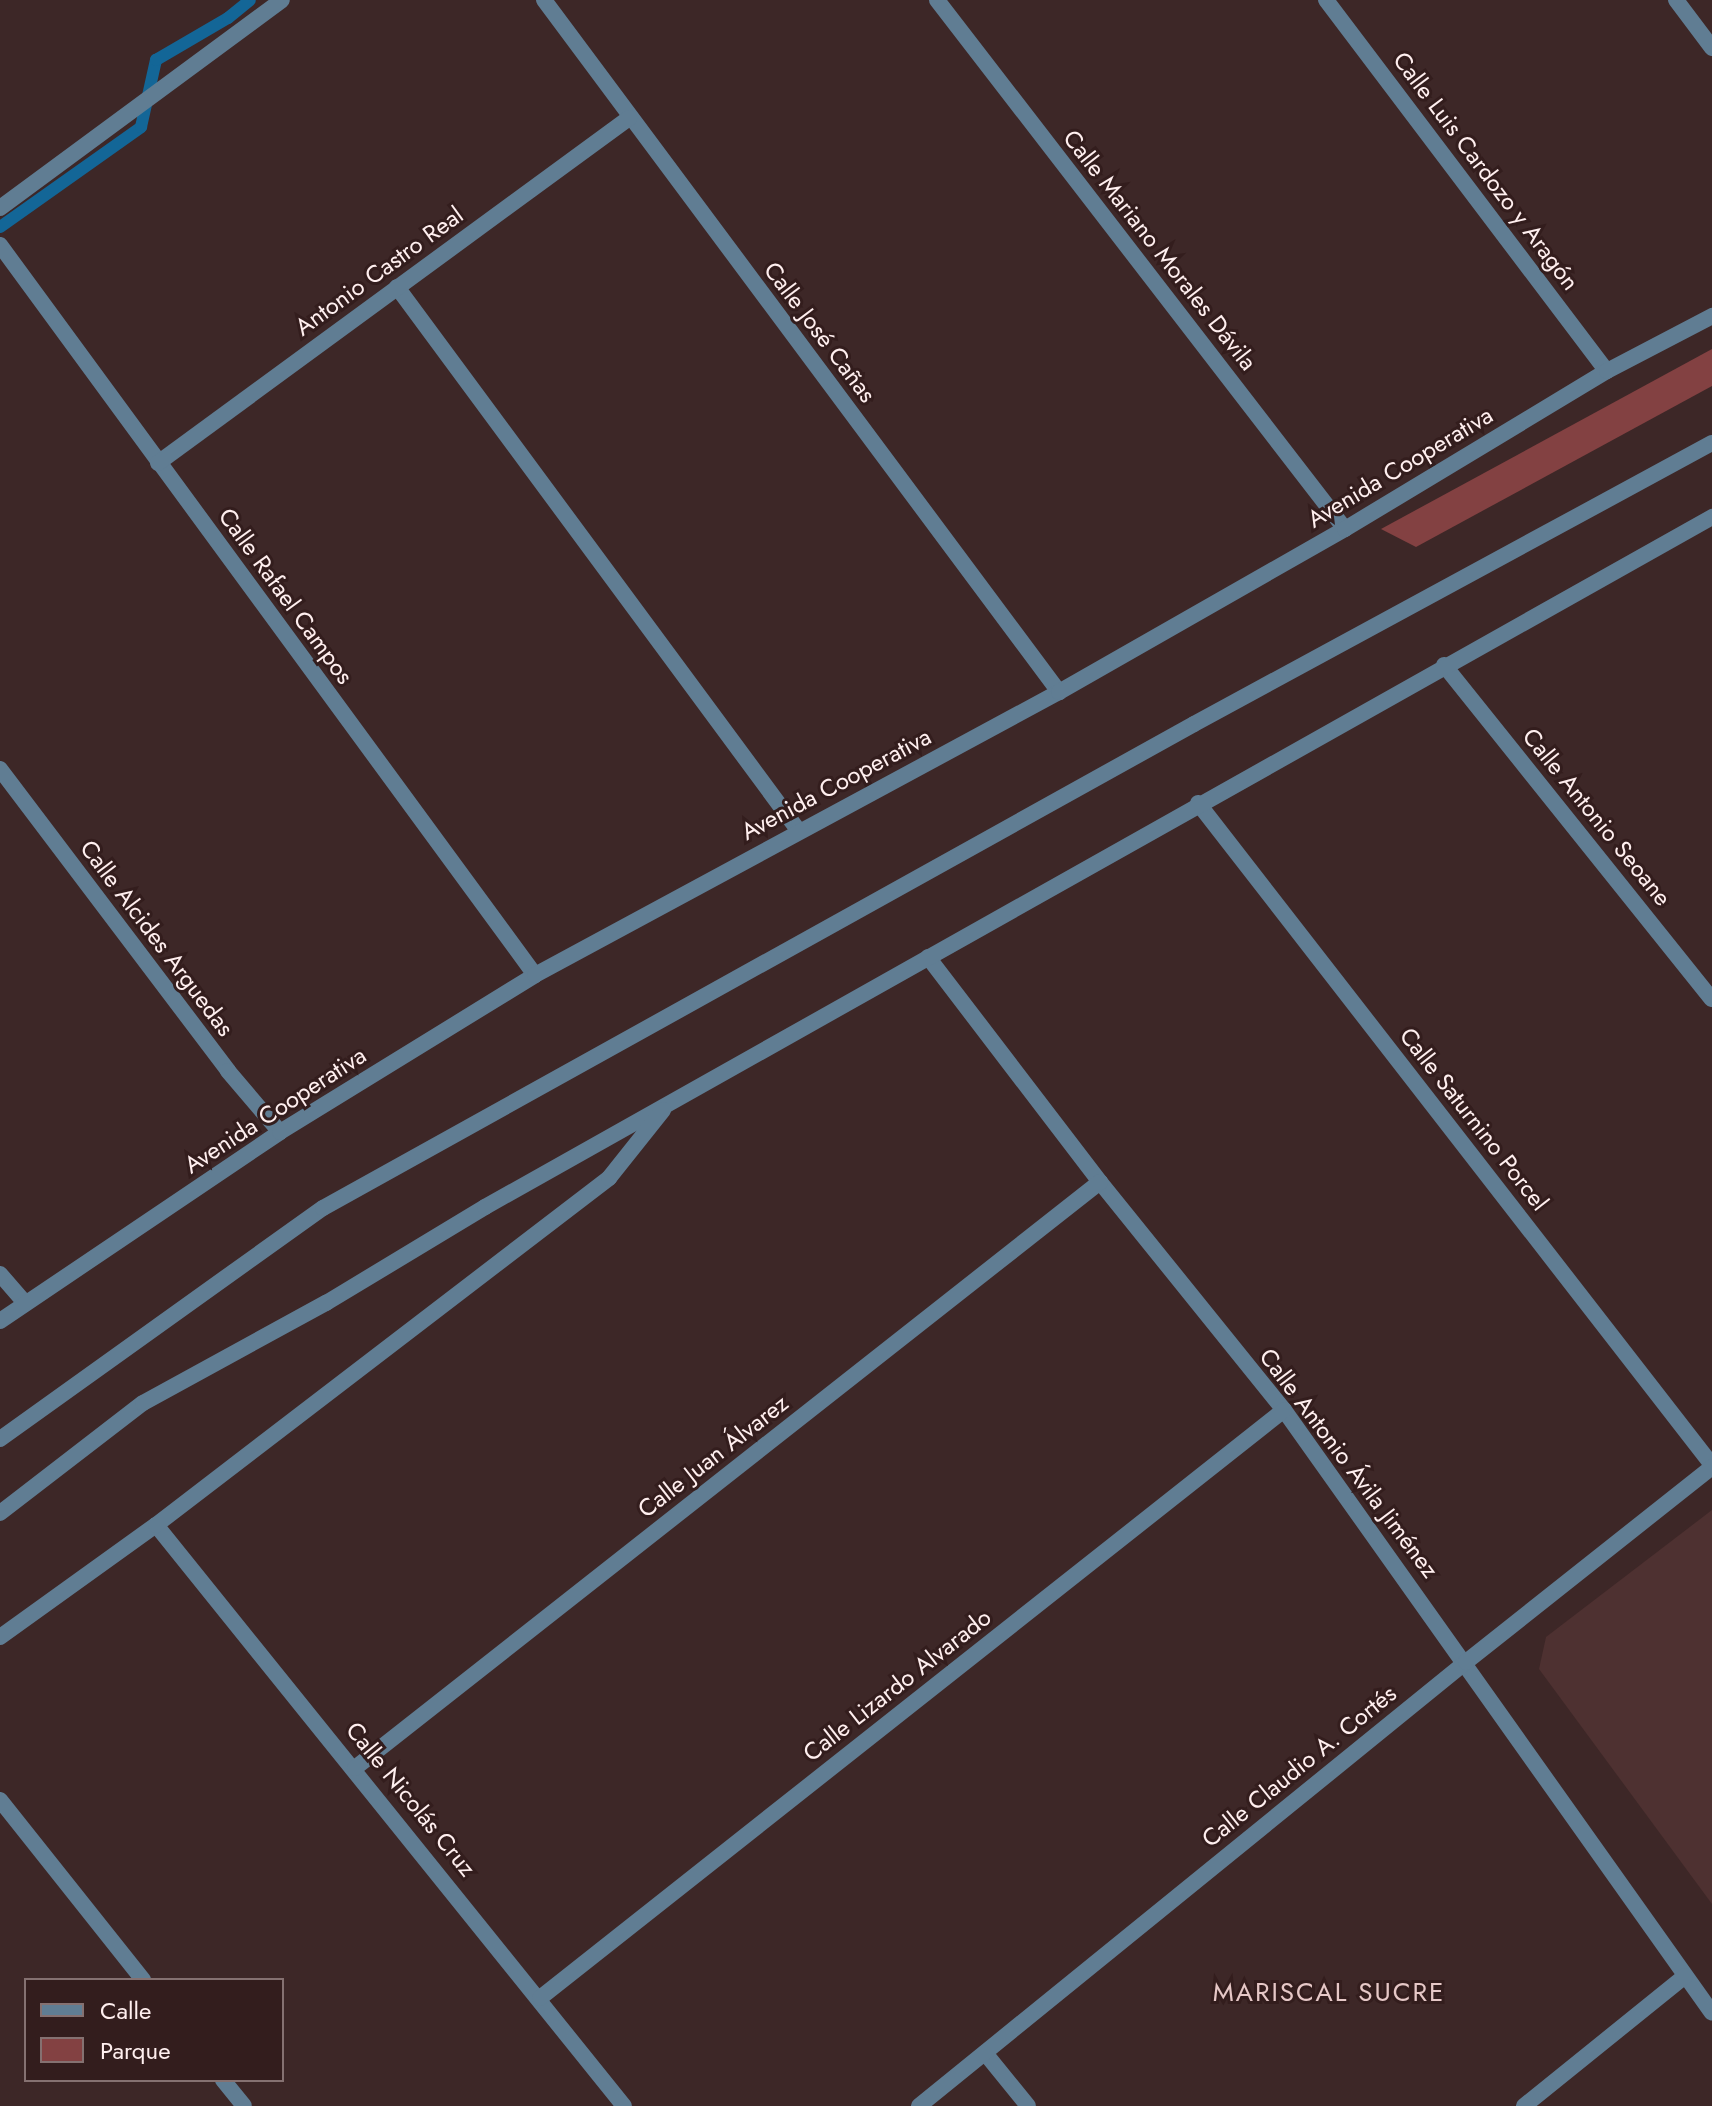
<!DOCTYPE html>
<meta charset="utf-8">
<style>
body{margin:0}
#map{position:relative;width:1712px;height:2106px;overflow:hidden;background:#3d2727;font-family:Jost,sans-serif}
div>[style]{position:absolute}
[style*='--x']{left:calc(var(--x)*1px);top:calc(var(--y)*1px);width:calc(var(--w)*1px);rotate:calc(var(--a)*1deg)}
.built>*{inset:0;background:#4e3131}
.green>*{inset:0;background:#834142}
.stream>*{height:12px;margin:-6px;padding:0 6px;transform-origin:6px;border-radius:6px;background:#136697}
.minor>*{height:16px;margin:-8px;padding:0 8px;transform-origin:8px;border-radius:8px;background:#607d93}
.tertiary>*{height:16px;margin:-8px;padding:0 8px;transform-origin:8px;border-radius:8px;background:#607d93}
span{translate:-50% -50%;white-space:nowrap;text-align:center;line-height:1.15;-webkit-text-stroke:6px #331d1d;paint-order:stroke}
.street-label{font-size:24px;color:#ffefef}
.neighbourhood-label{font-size:26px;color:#e6c8c7;letter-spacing:2px}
.legend{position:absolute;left:24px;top:1978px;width:260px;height:104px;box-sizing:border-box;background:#331d1d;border:2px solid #857171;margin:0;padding:10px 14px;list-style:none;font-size:24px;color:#ffefef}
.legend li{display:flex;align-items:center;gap:16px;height:40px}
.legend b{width:40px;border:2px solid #857171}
</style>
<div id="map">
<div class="built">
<div style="clip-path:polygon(1712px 1510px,1712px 1904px,1539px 1669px,1546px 1637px)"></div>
</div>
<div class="green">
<div style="clip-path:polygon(1712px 349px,1712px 386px,1416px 547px,1381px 529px)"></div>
</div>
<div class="stream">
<div style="--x:0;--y:227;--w:173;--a:-35.3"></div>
<div style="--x:141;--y:127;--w:69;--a:-77.4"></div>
<div style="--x:156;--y:60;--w:83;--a:-30.3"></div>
<div style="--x:228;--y:18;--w:28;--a:-39"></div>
</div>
<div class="minor">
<div style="--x:544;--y:0;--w:863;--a:53.34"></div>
<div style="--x:937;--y:0;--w:668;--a:52.36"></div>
<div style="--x:1326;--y:0;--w:465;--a:52.9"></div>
<div style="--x:1676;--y:0;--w:60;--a:53.1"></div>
<div style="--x:0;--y:208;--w:350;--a:-36.4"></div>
<div style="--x:0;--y:245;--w:905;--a:53.76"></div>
<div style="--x:397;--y:287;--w:675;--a:53.55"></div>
<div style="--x:158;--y:463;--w:584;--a:-36.22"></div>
<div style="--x:1444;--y:665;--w:428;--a:51.3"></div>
<div style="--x:0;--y:769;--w:378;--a:52.9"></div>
<div style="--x:228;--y:1071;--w:80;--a:49.6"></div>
<div style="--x:1198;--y:803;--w:838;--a:52.17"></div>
<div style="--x:928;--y:957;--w:283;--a:52.6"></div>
<div style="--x:1100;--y:1182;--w:293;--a:51.1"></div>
<div style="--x:1284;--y:1410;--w:739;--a:54.63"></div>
<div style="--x:0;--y:1274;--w:38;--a:49"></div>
<div style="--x:0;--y:1513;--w:180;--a:-37.6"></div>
<div style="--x:143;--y:1403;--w:209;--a:-28.7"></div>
<div style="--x:326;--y:1303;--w:186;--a:-31.1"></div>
<div style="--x:485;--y:1207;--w:1408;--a:-29.35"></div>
<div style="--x:156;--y:1525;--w:746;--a:51.15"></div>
<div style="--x:0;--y:1637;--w:192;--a:-35.7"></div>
<div style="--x:156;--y:1525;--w:571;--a:-37.45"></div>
<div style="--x:609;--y:1178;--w:87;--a:-51.5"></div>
<div style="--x:355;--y:1768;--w:948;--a:-38.19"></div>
<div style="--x:540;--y:1998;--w:948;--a:-38.32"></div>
<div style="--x:985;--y:2053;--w:68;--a:50.9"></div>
<div style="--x:919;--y:2106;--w:705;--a:-39.07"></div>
<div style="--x:1466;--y:1662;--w:314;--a:-38.4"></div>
<div style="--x:1524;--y:2106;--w:207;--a:-38.9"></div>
</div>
<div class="tertiary">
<div style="--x:0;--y:1321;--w:338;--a:-34"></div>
<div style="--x:280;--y:1132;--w:299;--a:-31.6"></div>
<div style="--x:535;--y:975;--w:596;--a:-28.37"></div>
<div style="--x:1059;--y:692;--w:329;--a:-29.7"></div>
<div style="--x:1345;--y:529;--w:306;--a:-31.1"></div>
<div style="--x:1607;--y:371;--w:119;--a:-27.6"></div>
<div style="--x:0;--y:1439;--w:397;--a:-35.6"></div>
<div style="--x:323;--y:1208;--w:996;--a:-29.06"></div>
<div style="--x:1194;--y:724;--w:589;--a:-28.48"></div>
<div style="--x:0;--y:1800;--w:230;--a:51.5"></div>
<div style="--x:223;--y:2080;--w:33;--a:51"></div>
</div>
<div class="street-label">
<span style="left:1486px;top:171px;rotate:53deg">Calle Luis Cardozo y Aragón</span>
<span style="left:1160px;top:250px;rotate:52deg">Calle Mariano Morales Dávila</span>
<span style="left:379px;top:271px;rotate:-36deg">Antonio Castro Real</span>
<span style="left:820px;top:332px;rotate:53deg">Calle José Cañas</span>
<span style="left:1400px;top:467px;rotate:-31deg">Avenida Cooperativa</span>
<span style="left:286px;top:596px;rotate:54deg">Calle Rafael Campos</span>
<span style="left:836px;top:784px;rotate:-28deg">Avenida Cooperativa</span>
<span style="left:1597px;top:817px;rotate:51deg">Calle Antonio Seoane</span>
<span style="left:157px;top:938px;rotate:53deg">Calle Alcides Arguedas</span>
<span style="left:275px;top:1110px;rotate:-33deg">Avenida Cooperativa</span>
<span style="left:1474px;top:1119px;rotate:52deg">Calle Saturnino Porcel</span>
<span style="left:713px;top:1456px;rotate:-38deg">Calle Juan Álvarez</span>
<span style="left:1349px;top:1463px;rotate:53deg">Calle Antonio Ávila Jiménez</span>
<span style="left:897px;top:1685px;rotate:-38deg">Calle Lizardo Alvarado</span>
<span style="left:1299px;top:1766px;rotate:-39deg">Calle Claudio A. Cortés</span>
<span style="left:411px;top:1799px;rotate:51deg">Calle Nicolás Cruz</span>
</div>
<div class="neighbourhood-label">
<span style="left:1329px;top:1993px">MARISCAL SUCRE</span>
</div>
<ul class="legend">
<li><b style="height:10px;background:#607d93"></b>Calle</li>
<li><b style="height:22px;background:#834142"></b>Parque</li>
</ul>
</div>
